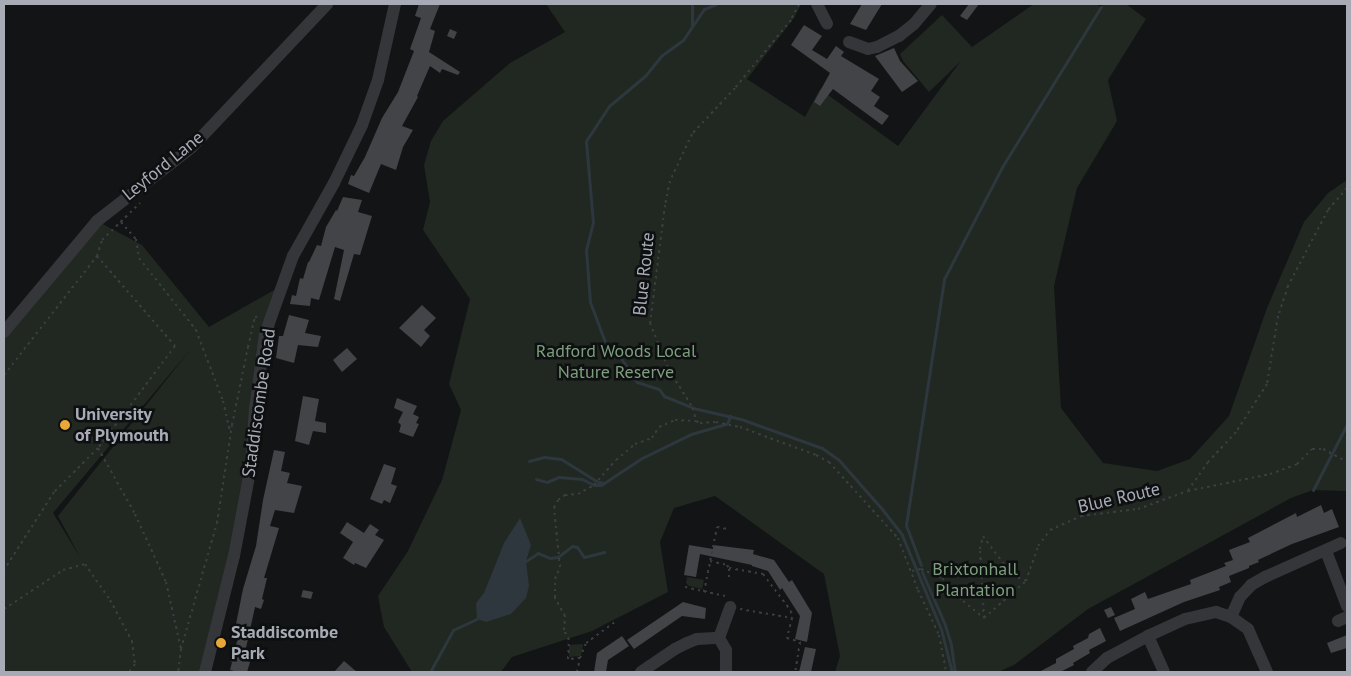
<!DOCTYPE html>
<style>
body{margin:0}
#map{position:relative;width:1351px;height:676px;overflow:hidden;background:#131415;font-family:"PT Sans",sans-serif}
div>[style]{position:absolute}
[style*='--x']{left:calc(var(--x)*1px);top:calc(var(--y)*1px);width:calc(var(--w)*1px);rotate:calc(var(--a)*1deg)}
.green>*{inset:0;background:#202821}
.water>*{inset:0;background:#2d373d}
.stream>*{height:3px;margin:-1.5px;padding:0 1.5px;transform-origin:1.5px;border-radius:1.5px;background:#2d373d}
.building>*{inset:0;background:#424448}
.path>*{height:2px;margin-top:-1px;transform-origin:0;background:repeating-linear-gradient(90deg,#3b3d41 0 2.5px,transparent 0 6.5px)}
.minor>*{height:12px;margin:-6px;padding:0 6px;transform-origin:6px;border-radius:6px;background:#35363a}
.dots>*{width:14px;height:14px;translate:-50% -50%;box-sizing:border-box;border:2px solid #0e0f10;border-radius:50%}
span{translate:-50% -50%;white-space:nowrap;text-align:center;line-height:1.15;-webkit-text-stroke:5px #0e0f10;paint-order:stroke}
.street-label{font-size:18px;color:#a6abb5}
.park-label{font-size:18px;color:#7d9f7e}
.poi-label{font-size:18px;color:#a6abb5;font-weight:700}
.left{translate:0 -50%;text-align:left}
.frame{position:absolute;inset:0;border:5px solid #a6abb5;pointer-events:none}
</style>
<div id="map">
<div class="green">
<div style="clip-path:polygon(546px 4px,801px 4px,794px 18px,747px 79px,805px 117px,820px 89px,898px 146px,960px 62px,929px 92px,903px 61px,900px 54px,942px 15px,972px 47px,1034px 4px,1096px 4px,1101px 7px,1103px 4px,1126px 4px,1146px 19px,1108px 80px,1117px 121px,1077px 188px,1054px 286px,1061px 408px,1103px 463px,1157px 471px,1190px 459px,1229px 416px,1267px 308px,1304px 222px,1328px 193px,1347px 180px,1347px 491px,1313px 490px,1291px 498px,1088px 609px,1014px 665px,998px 672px,835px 672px,840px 656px,824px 574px,715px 496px,674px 508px,660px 542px,668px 592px,592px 631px,512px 657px,501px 672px,412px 672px,384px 627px,378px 596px,408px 551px,442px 480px,461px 410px,449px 384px,470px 299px,423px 230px,430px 202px,424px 165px,431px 141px,443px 121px,510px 63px,565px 32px)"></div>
<div style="clip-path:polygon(evenodd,97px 221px,142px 245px,209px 327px,283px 285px,253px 434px,234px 556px,201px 672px,4px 672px,4px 338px,97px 221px,190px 350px,58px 516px,80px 557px,53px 513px,190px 350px)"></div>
<div style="clip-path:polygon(687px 577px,704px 580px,702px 589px,689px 586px,686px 583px)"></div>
<div style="clip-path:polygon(583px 644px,581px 656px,569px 657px,569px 645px)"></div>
</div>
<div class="water">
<div style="clip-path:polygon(520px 518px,531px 545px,526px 561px,529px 586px,526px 598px,511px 614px,486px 622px,477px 619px,476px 603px,484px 593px,504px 543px)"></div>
</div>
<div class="stream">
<div style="--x:716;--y:4;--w:13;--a:157"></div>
<div style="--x:704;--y:9;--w:37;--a:124"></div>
<div style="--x:683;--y:40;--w:26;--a:144"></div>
<div style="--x:662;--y:55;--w:26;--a:129"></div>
<div style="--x:646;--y:75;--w:48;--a:140"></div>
<div style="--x:609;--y:106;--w:42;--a:123.3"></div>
<div style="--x:586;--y:141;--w:81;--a:85.1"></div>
<div style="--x:593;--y:222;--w:29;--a:104"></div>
<div style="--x:586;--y:250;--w:52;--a:85.6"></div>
<div style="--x:590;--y:302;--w:51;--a:69.4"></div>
<div style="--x:608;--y:350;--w:11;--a:22"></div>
<div style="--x:618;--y:354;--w:34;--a:56"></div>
<div style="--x:637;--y:382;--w:23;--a:18"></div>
<div style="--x:659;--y:389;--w:9;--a:54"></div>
<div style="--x:664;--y:396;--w:31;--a:22"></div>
<div style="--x:693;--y:408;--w:49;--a:12.9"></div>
<div style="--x:741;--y:419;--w:86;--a:19.7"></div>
<div style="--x:822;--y:448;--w:19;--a:35"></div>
<div style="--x:838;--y:459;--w:67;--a:48.7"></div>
<div style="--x:882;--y:509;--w:33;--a:52"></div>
<div style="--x:902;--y:535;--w:102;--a:67.5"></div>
<div style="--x:941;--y:629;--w:44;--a:75.7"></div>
<div style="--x:692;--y:26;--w:22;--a:-90"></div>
<div style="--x:529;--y:461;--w:16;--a:-15"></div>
<div style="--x:544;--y:457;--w:17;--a:7"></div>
<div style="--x:561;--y:459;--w:44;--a:31.9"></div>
<div style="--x:598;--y:482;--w:6;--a:9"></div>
<div style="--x:536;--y:479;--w:11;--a:15"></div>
<div style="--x:547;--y:482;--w:13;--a:-23"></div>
<div style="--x:559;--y:477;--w:23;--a:5"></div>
<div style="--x:582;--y:479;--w:13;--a:27"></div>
<div style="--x:594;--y:485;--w:7;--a:0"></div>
<div style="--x:601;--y:485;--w:49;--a:-33.4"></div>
<div style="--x:642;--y:458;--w:55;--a:-26.1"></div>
<div style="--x:691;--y:434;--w:37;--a:-16"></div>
<div style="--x:727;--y:424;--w:9;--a:-69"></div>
<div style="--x:1313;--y:490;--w:74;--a:-62.7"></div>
<div style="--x:526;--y:561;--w:14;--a:-34"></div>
<div style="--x:538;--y:553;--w:13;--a:23"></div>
<div style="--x:550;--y:558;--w:8;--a:-7"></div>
<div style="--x:558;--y:557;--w:18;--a:-38"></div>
<div style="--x:572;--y:546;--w:5;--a:11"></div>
<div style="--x:577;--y:547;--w:12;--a:55"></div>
<div style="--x:584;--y:557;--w:21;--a:-14"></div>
<div style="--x:921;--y:565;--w:43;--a:-110.6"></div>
<div style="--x:906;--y:525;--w:249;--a:-81.2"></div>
<div style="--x:944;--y:279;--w:126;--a:-62.6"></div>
<div style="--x:1002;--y:167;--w:188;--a:-58.3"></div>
<div style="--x:922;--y:572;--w:58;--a:66.5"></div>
<div style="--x:945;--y:625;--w:21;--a:73"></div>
<div style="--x:951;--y:645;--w:27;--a:82"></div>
<div style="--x:430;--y:672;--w:48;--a:-61.3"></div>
<div style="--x:453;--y:630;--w:26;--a:-25"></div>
</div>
<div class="building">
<div style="clip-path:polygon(419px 4px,440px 4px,430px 29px,435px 31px,429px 52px,460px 72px,458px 75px,442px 69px,440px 73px,430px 66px,417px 96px,418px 97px,402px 126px,413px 130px,403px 147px,396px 170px,381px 164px,369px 193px,348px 184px,351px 175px,354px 176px,365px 157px,382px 118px,398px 92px,414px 51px,410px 49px,421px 18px,415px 16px)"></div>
<div style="clip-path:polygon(862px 4px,882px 4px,866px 30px,850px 24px)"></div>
<div style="clip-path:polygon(969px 4px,979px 4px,967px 20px,960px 16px)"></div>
<div style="clip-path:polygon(804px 25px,822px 36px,812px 50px,827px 59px,836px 46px,844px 52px,841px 56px,879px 79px,871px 91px,880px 97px,874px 106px,889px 116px,882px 125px,833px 89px,820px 106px,814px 102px,830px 73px,791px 45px)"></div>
<div style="clip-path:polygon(450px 29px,457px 32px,454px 39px,447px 36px)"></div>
<div style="clip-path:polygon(894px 48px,900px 61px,918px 81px,902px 92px,875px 56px)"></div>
<div style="clip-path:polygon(343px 197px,362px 200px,358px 212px,372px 216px,360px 255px,354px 254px,340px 301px,334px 299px,344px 250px,335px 247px,319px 300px,311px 298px,310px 306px,290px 304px,292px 295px,296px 296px,300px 278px,303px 279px,308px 262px,309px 262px,317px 245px,321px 246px,326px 227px,336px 210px,337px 211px)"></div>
<div style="clip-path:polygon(422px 305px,436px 318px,424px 330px,430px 336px,421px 347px,399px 328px)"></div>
<div style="clip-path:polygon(289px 315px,309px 320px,305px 333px,321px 336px,318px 347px,298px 345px,294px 363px,276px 358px,279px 336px,283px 336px)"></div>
<div style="clip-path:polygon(347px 348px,357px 359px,342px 372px,333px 360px)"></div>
<div style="clip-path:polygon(303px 396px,319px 399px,315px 421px,326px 423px,326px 433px,313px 431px,309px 445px,295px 441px)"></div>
<div style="clip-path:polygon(397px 398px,417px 406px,413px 414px,419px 417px,416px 423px,419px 424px,413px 437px,399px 432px,401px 425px,398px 422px,403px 412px,394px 408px)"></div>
<div style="clip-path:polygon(274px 450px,285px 452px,281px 471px,290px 473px,287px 483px,302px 486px,294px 513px,275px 510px,270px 526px,279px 528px,264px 578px,267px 578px,262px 599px,264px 600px,261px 609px,255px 607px,246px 648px,257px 650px,254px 659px,251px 659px,247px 672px,238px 672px,230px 670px,232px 662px,230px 662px,239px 636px,234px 634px,243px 589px,256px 546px,263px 500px)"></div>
<div style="clip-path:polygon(384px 464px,396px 468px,391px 484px,397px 486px,390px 503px,384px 500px,382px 504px,370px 499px)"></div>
<div style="clip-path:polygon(1321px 505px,1324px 513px,1332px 509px,1339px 527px,1292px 544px,1258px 560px,1259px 562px,1249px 566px,1249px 568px,1229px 576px,1231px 582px,1219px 587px,1220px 590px,1184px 602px,1120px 631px,1114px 618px,1135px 609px,1131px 599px,1145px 592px,1148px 599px,1191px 584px,1190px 580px,1226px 566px,1224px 563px,1233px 560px,1229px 550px,1250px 542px,1248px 538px,1296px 513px,1297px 517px)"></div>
<div style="clip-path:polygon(347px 522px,364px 533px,370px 524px,379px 530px,375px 535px,384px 540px,366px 568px,355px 563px,354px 565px,343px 558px,353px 542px,340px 533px)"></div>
<div style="clip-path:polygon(689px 545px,713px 549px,713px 545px,754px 550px,753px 554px,774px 560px,789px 582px,792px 580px,812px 613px,807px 642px,795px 639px,800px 616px,782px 588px,780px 590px,768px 571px,752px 566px,752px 565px,700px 554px,696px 577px,684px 575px)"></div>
<div style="clip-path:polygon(303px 590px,313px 592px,311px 599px,301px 597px)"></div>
<div style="clip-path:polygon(683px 602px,706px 608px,705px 619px,682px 616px,634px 649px,627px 640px)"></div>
<div style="clip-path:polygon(1111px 607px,1115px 615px,1108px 618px,1104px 610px)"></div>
<div style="clip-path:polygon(1100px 628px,1106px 641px,1089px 650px,1090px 653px,1073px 663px,1074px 665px,1060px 672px,1039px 672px,1056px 663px,1056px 659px,1074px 649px,1073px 646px,1088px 638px,1089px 634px)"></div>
<div style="clip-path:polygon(1347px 635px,1347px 648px,1331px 653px,1327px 643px)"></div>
<div style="clip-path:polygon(622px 636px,629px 646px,608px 660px,606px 672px,594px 672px,597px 653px)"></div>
<div style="clip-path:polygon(805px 647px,816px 649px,811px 672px,799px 672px)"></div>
<div style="clip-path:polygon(344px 661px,357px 672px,334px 672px)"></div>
</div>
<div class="path">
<div style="--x:799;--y:4;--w:18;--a:117"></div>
<div style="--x:791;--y:20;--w:88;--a:129.5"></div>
<div style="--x:735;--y:88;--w:63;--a:133.1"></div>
<div style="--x:692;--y:134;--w:52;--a:115.1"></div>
<div style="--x:670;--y:181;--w:25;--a:102"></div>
<div style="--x:665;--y:205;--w:119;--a:97.2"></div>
<div style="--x:650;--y:323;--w:51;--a:68"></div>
<div style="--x:669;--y:370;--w:45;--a:57.7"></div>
<div style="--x:693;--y:408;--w:13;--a:77"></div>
<div style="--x:696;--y:421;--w:4;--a:27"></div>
<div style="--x:700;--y:423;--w:16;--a:-4"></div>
<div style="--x:716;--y:422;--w:25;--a:12"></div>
<div style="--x:740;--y:427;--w:81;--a:20.2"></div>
<div style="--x:816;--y:455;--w:15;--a:28"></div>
<div style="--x:829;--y:462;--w:103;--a:47.8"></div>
<div style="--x:898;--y:538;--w:56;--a:69"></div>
<div style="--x:918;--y:590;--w:50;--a:65"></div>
<div style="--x:939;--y:635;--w:38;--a:79"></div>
<div style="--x:1347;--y:188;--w:29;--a:131"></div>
<div style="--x:1328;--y:210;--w:86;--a:117.8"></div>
<div style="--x:1288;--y:286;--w:32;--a:108"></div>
<div style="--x:1278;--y:316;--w:69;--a:99.2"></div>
<div style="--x:1267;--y:384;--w:57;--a:122.9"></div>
<div style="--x:1236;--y:432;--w:41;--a:133"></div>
<div style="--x:1208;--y:462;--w:35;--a:125"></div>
<div style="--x:1188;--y:491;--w:84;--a:-11.7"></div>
<div style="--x:1270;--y:474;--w:29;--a:-20"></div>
<div style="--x:1297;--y:464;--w:21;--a:-45"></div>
<div style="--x:1312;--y:449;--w:11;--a:0"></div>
<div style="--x:1323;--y:449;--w:27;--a:28"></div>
<div style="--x:121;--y:222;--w:23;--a:49"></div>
<div style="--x:136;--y:239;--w:19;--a:81"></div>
<div style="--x:139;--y:258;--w:92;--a:51.6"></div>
<div style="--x:196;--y:330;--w:76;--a:69.2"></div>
<div style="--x:223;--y:401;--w:32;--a:77"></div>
<div style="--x:97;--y:256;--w:17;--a:-73"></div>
<div style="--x:102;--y:240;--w:53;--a:-44.2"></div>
<div style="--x:4;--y:375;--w:151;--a:-52"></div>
<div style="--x:97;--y:256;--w:119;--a:49.1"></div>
<div style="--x:175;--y:346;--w:128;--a:127"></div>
<div style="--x:98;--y:448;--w:62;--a:135"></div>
<div style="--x:54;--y:492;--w:93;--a:122.7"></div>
<div style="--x:98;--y:448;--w:76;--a:60.7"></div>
<div style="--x:135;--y:514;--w:75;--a:65.5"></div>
<div style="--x:166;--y:582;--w:69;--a:77.4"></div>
<div style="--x:181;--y:649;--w:23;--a:97"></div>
<div style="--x:710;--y:561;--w:17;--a:13"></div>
<div style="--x:727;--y:565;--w:4;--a:56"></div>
<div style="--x:729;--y:568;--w:35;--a:10"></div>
<div style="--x:763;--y:574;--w:46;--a:52.9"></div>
<div style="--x:791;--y:611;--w:7;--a:82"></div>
<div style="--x:912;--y:571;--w:9;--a:-13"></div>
<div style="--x:921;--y:569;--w:23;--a:23"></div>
<div style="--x:942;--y:578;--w:31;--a:48"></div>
<div style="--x:963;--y:601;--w:27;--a:39"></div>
<div style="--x:984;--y:618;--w:69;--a:-93.3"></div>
<div style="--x:980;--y:549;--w:13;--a:-77"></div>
<div style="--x:983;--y:536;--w:49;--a:53.4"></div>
<div style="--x:1012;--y:575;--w:15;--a:23"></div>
<div style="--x:1026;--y:581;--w:37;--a:-71"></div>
<div style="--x:1038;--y:546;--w:20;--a:-53"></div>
<div style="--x:1050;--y:530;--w:34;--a:-24"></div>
<div style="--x:1081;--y:516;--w:57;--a:-7"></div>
<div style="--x:1138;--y:509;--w:53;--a:-19.8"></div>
<div style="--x:729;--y:577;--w:8;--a:-90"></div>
<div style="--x:685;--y:587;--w:41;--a:12.7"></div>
<div style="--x:704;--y:592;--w:66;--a:-78.7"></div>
<div style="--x:717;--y:527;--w:11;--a:10"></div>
<div style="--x:4;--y:609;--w:71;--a:-33.5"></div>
<div style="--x:63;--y:570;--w:23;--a:-15"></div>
<div style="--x:85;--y:564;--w:44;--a:55.2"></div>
<div style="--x:110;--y:600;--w:47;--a:61.8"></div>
<div style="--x:132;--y:641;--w:23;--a:83"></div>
<div style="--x:135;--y:664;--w:10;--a:127"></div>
<div style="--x:740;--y:609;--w:53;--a:9.8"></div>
<div style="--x:792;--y:618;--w:21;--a:104"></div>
<div style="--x:787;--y:638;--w:14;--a:17"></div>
<div style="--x:800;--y:642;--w:30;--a:99"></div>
<div style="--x:984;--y:618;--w:56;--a:-41.4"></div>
<div style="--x:181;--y:649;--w:131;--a:-74.1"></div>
<div style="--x:217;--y:523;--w:99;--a:-81.3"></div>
<div style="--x:232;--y:425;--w:80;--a:-78.4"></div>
<div style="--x:248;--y:347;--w:31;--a:-77"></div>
<div style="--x:255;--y:317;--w:6;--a:-9"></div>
<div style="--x:580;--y:658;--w:16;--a:-68"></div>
<div style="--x:586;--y:643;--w:37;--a:-36"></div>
<div style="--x:577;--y:672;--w:14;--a:-78"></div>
<div style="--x:580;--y:658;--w:12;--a:175"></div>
<div style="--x:568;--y:659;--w:19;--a:-87"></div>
<div style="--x:569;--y:640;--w:11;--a:-117"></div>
<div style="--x:564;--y:630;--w:14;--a:-86"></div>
<div style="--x:565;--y:616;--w:21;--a:-119"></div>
<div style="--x:555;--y:598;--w:19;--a:-90"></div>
<div style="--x:555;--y:579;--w:13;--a:-67"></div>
<div style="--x:560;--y:567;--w:59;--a:-95.8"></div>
<div style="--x:554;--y:508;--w:9;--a:-63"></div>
<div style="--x:558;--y:500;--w:9;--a:-36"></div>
<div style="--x:565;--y:495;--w:13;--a:-4"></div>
<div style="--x:578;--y:494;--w:18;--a:-29"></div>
<div style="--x:594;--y:485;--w:33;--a:-49"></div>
<div style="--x:616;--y:460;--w:25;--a:-40"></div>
<div style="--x:635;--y:444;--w:18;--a:-19"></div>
<div style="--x:652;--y:438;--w:13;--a:-58"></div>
<div style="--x:659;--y:427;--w:17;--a:-24"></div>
<div style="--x:675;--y:420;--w:21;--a:3"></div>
</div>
<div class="minor">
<div style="--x:817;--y:4;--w:22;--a:63"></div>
<div style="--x:849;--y:42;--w:20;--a:20"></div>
<div style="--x:868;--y:49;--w:9;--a:-13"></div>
<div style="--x:877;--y:47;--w:25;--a:-27"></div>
<div style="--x:899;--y:36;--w:19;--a:-39"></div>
<div style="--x:914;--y:24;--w:26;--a:-50"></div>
<div style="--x:4;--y:332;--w:145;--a:-50"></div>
<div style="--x:97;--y:221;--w:120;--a:-37.9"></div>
<div style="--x:192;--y:147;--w:197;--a:-46.6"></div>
<div style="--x:1326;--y:551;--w:59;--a:69.1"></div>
<div style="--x:1231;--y:617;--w:22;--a:-66"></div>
<div style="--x:1240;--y:597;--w:16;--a:-47"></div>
<div style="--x:1251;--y:585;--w:16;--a:-30"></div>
<div style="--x:1265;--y:577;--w:83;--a:-24.1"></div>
<div style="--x:1338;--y:621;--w:10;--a:-24"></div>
<div style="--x:1148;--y:636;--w:39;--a:66"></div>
<div style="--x:205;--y:672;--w:120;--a:-76"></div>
<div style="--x:234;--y:556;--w:92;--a:-79.3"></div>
<div style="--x:251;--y:466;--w:57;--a:-86"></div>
<div style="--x:255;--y:409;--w:76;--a:-82.4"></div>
<div style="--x:265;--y:334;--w:83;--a:-70.3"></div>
<div style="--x:293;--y:256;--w:84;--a:-60.7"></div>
<div style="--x:334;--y:183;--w:64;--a:-64.2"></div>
<div style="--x:362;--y:125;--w:48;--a:-70.4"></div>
<div style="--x:378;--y:80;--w:78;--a:-77.4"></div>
<div style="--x:641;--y:672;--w:41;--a:-34.1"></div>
<div style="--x:675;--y:649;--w:13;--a:-27"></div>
<div style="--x:687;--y:643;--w:11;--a:-22"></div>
<div style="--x:697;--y:639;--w:22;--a:-3"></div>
<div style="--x:726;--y:672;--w:22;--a:-90"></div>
<div style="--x:726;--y:650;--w:14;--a:-120"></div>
<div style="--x:719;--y:638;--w:33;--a:-70"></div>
<div style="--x:1092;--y:672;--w:21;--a:-43"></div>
<div style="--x:1107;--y:658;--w:47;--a:-28.2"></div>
<div style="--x:1148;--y:636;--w:41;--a:-24.7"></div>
<div style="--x:1185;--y:619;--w:32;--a:-13"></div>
<div style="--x:1216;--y:612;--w:16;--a:18"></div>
<div style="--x:1231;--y:617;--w:21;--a:35"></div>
<div style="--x:1248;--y:629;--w:47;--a:66.2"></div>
</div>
<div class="dots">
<div style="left:65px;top:425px;background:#e9a737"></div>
<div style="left:221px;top:643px;background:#e9a737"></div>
</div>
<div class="street-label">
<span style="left:163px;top:166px;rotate:-39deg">Leyford Lane</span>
<span style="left:644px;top:274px;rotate:-84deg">Blue Route</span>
<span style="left:259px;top:403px;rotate:-82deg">Staddiscombe Road</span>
<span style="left:1119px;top:498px;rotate:-13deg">Blue Route</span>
</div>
<div class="park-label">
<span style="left:616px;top:362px">Radford Woods Local<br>Nature Reserve</span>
<span style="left:975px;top:580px">Brixtonhall<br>Plantation</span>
</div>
<div class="poi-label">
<span class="left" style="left:75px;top:425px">University<br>of Plymouth</span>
<span class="left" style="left:231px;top:643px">Staddiscombe<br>Park</span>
</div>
<div class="frame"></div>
</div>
